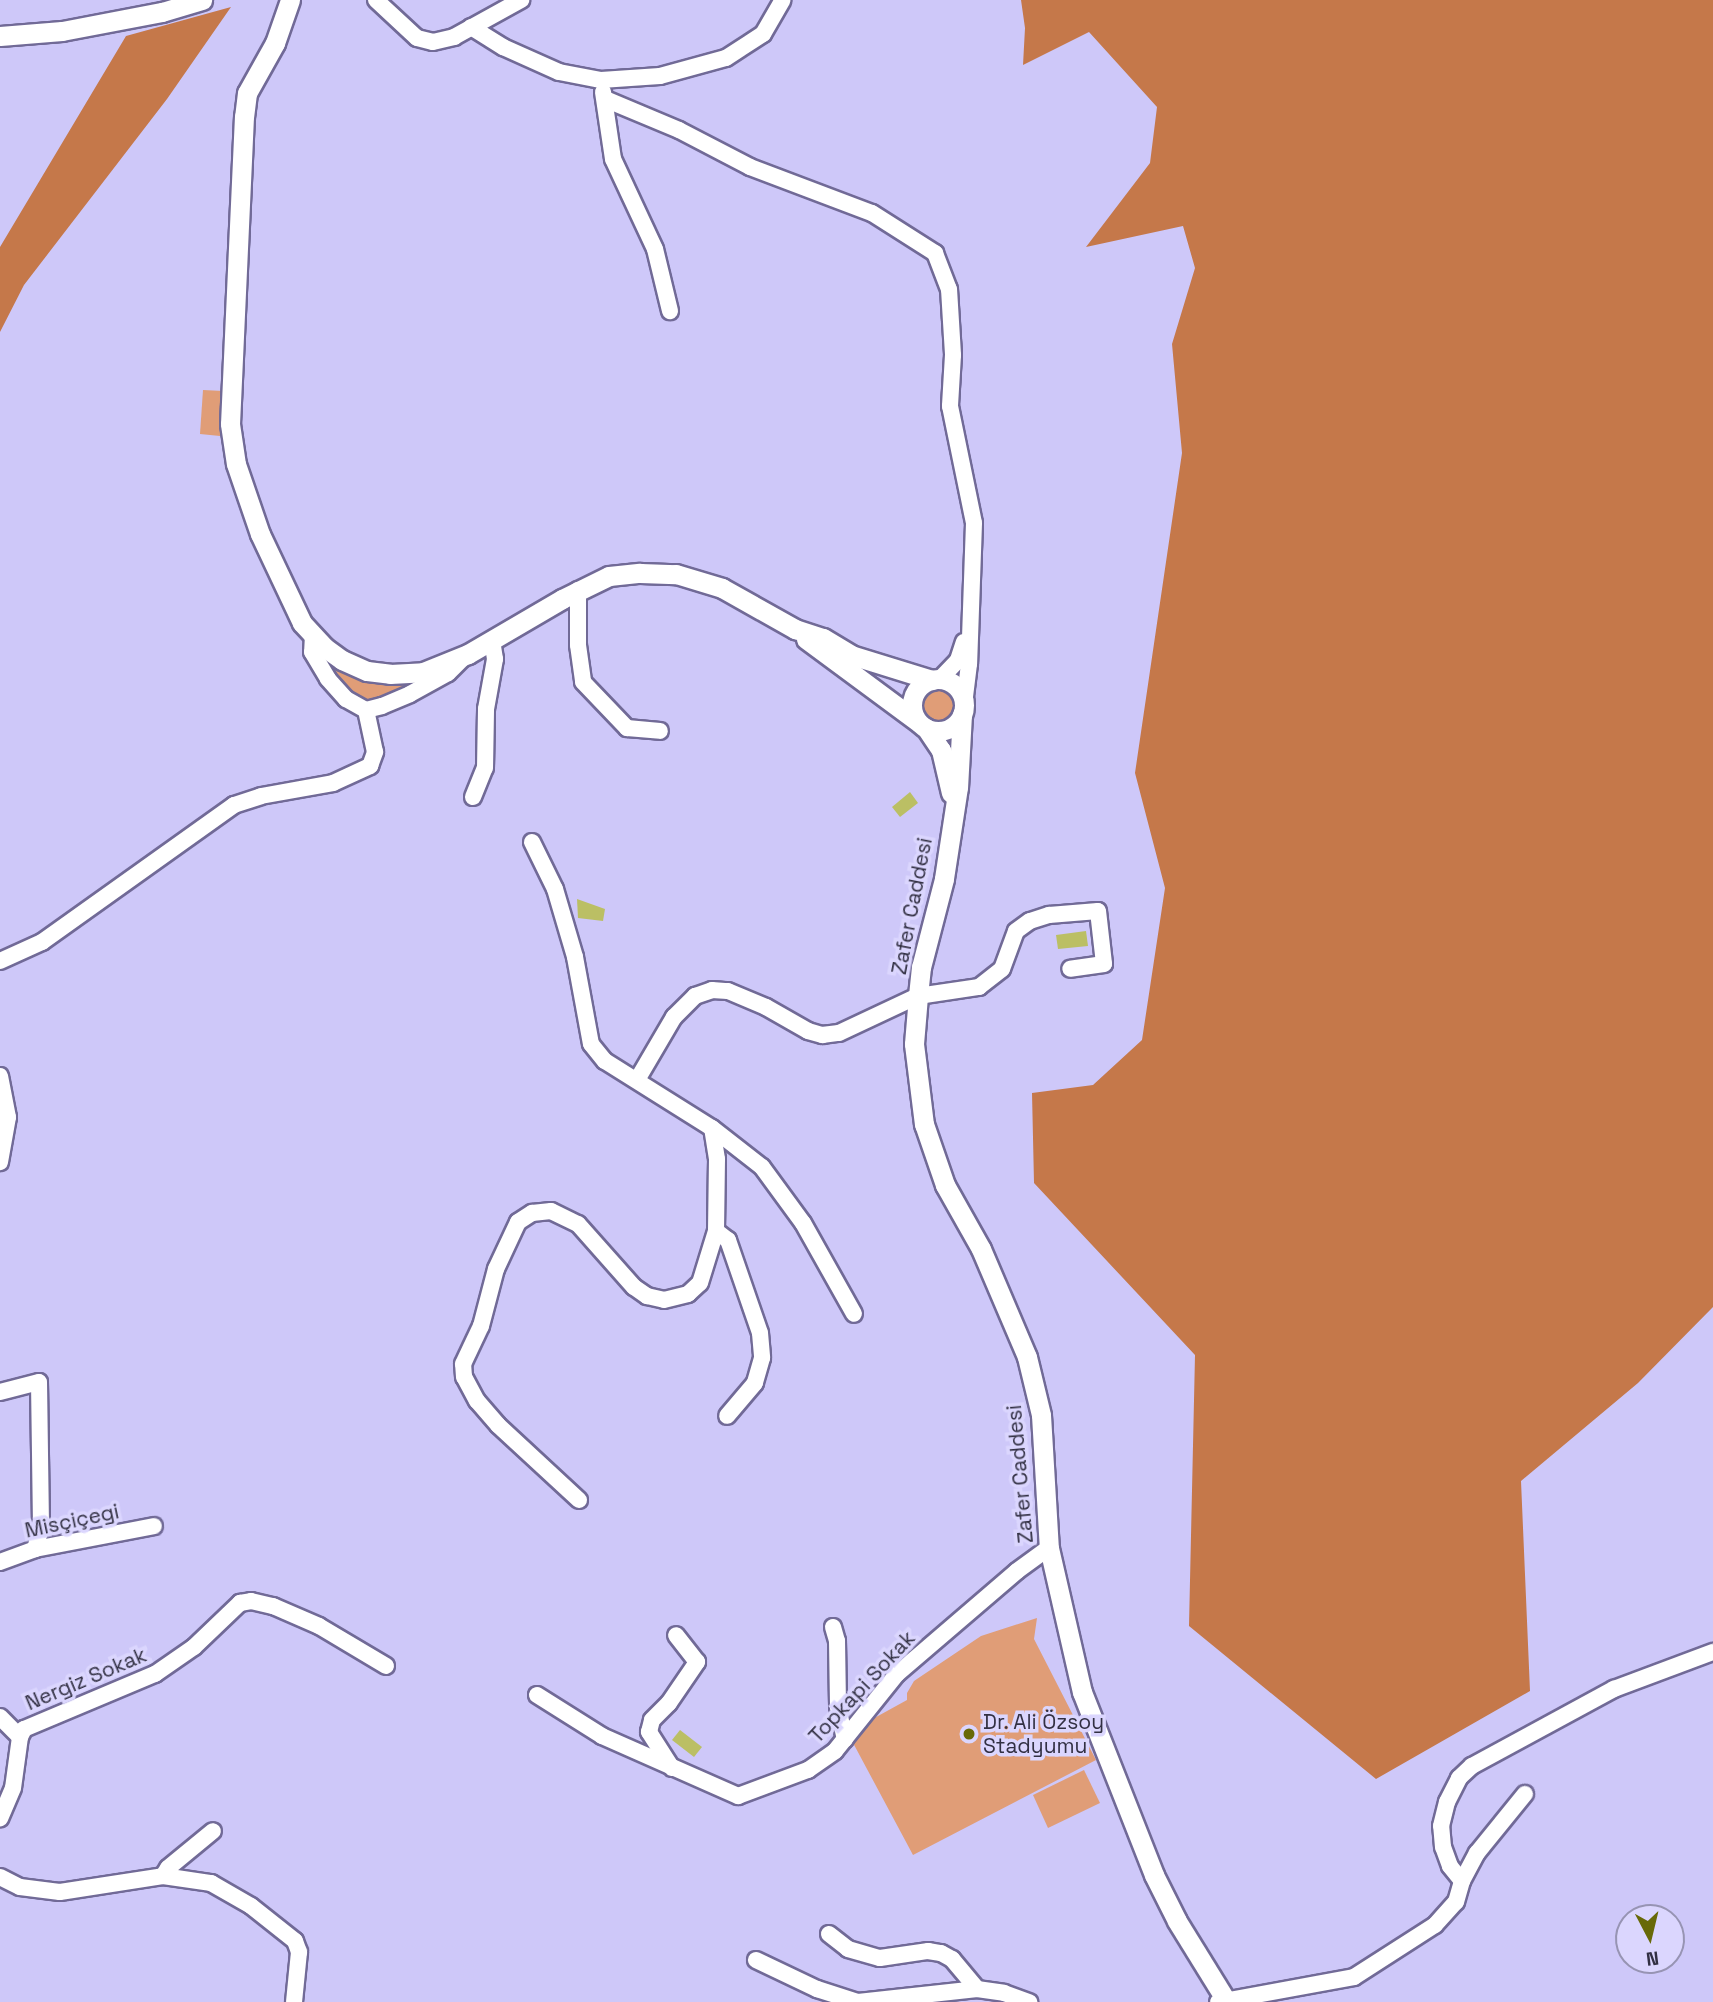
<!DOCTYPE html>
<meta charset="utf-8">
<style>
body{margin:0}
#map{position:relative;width:1713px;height:2002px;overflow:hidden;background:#cec8f9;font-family:"Space Grotesk",sans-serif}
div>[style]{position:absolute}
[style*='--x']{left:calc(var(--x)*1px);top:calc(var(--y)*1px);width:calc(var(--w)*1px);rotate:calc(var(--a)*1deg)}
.green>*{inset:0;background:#e09d77}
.round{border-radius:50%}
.forest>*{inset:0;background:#c5784a}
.water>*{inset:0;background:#bbbf64}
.roads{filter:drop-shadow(2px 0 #716a97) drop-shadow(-2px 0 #716a97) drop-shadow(0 2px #716a97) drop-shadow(0 -2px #716a97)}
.minor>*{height:16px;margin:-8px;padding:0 8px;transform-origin:8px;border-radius:8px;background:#fff}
.tertiary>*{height:19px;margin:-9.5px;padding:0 9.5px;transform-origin:9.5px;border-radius:9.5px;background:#fff}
.tertiary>.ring{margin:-9.5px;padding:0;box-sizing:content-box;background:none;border:19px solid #fff;border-radius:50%}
.dots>*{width:19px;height:19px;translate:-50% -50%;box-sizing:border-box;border:4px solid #dbd6fe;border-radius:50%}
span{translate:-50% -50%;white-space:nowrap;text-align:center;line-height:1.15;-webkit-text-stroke:7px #dbd6fe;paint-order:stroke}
.street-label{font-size:21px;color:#323043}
.poi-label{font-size:21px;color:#323043}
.left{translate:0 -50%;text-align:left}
.north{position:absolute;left:1615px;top:1904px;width:70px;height:70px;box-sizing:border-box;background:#dbd6fe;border:2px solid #9794b3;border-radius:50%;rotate:173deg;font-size:19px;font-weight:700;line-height:28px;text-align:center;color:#323043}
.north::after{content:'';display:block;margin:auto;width:24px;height:32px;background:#686908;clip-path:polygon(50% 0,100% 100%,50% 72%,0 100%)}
</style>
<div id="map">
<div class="green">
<div style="clip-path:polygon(203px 390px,223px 391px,220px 436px,200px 434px)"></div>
<div style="clip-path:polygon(317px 652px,344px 672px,374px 683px,427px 681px,364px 704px,350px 697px)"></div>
<div class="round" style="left:918px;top:686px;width:40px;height:40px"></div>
<div style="clip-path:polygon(1037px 1618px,1034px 1639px,1096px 1760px,913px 1855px,852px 1741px,858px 1727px,907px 1700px,907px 1693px,914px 1681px,981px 1636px)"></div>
<div style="clip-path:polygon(1084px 1770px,1100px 1803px,1048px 1828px,1033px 1795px)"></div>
</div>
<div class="forest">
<div style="clip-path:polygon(1021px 0,1713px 0,1713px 1307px,1638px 1383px,1521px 1481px,1530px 1691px,1376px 1779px,1189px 1626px,1195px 1355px,1034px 1183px,1032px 1093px,1093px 1085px,1142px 1040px,1165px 888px,1135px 773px,1182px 453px,1172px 344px,1195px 268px,1183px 226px,1086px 247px,1150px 163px,1157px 107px,1089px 32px,1023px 65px,1025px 28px)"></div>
<div style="clip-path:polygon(231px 7px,167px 99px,24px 285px,0 332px,0 247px,126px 36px)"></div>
</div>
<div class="water">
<div style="clip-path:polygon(910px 792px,918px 803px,900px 817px,892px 807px)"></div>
<div style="clip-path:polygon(577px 899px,605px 909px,603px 921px,578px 918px)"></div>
<div style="clip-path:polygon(1086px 931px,1088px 946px,1058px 949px,1056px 935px)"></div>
<div style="clip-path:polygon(680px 1730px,702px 1747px,694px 1757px,672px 1740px)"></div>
</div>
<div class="roads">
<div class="minor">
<div style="--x:376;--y:0;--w:56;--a:42.8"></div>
<div style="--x:417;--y:38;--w:16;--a:14"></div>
<div style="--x:433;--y:42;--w:22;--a:-13"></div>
<div style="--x:454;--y:37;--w:77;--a:-28.9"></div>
<div style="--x:471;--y:27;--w:38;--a:32"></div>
<div style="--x:503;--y:47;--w:61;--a:24.1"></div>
<div style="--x:559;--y:72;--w:43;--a:10.8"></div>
<div style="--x:601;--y:80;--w:59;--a:-3.9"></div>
<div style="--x:660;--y:76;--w:68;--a:-15.3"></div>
<div style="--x:726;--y:58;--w:44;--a:-33"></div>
<div style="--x:763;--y:34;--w:39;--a:-60"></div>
<div style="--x:603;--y:92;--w:68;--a:81.5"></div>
<div style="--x:613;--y:159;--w:99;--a:65"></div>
<div style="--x:655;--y:249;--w:64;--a:76.4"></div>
<div style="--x:605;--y:99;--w:80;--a:22.7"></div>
<div style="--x:679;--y:130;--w:80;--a:27.5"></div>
<div style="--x:750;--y:167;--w:130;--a:20.7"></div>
<div style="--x:872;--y:213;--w:75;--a:32.4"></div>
<div style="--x:935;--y:253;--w:39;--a:69"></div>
<div style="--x:949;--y:289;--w:66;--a:86.5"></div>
<div style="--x:953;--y:355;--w:51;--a:93.4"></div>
<div style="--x:950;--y:406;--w:119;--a:78.4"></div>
<div style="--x:974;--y:523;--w:141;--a:92"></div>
<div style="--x:969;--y:664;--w:39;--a:97"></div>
<div style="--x:578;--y:590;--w:55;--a:90"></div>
<div style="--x:578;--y:645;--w:37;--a:82"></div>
<div style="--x:583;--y:682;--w:64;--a:46.3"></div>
<div style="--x:627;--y:728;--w:33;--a:5"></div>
<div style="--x:313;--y:635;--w:17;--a:93"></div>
<div style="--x:312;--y:652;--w:31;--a:59"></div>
<div style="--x:328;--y:679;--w:27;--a:48"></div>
<div style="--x:346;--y:699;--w:23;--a:29"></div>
<div style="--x:366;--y:710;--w:16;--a:-14"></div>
<div style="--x:382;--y:706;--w:30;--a:-23"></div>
<div style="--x:410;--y:694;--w:43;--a:-28.9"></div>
<div style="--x:448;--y:673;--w:23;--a:-45"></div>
<div style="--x:939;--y:680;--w:28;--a:-46"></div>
<div style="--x:958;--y:660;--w:19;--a:-72"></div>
<div style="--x:473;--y:797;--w:31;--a:-68"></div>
<div style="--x:485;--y:768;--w:59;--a:-89"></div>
<div style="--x:486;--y:709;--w:51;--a:-79.8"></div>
<div style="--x:495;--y:659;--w:18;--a:-99"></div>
<div style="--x:532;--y:842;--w:52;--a:63.9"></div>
<div style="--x:555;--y:889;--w:71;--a:73.6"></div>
<div style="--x:575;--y:957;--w:88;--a:79.6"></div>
<div style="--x:591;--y:1044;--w:22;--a:51"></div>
<div style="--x:605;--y:1061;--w:126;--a:32.1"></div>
<div style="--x:712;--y:1128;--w:63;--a:38"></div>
<div style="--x:762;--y:1167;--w:69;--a:53.8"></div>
<div style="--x:803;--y:1223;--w:104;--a:60.7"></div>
<div style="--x:0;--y:961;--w:46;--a:-24.3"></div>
<div style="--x:42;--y:942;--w:236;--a:-35.5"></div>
<div style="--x:234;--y:805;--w:28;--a:-18"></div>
<div style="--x:261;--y:796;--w:73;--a:-10.2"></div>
<div style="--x:333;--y:783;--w:41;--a:-24.7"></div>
<div style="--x:370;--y:766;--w:15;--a:-70"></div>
<div style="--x:375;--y:752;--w:43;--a:-102.1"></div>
<div style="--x:0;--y:1076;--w:42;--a:79"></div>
<div style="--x:8;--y:1117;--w:46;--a:100.1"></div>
<div style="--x:637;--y:1080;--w:73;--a:-59.6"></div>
<div style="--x:674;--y:1017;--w:30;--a:-45"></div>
<div style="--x:695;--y:996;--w:18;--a:-19"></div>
<div style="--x:712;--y:990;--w:16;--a:4"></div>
<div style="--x:728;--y:991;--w:41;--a:22.8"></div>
<div style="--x:766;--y:1007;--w:48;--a:29.7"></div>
<div style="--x:808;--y:1031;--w:15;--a:16"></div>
<div style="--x:822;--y:1035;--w:17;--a:-7"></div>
<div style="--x:839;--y:1033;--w:87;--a:-25.1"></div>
<div style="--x:918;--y:996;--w:62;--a:-8.4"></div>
<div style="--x:979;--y:987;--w:29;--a:-38"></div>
<div style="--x:1002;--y:969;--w:40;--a:-69.8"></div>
<div style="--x:1016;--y:931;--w:17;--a:-36"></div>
<div style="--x:1030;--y:921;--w:20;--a:-18"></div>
<div style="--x:1049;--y:915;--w:49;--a:-4.7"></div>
<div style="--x:1098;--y:911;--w:53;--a:83.5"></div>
<div style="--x:1104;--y:964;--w:34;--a:172"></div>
<div style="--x:716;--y:1231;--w:15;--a:37"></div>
<div style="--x:728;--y:1240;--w:98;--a:71"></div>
<div style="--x:760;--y:1333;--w:25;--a:85"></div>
<div style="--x:762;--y:1358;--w:26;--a:106"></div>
<div style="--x:755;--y:1383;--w:43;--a:130.3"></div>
<div style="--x:0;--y:1392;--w:40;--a:-14.4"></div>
<div style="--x:39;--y:1382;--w:146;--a:89.2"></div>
<div style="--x:41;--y:1528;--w:22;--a:106"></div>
<div style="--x:579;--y:1500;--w:110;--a:-137.2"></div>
<div style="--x:498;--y:1425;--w:32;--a:-131"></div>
<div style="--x:477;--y:1401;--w:27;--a:-118"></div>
<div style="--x:464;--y:1377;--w:13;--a:-94"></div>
<div style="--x:463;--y:1364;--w:42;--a:-64.7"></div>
<div style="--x:481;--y:1326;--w:59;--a:-75.3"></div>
<div style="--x:496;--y:1269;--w:52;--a:-64.9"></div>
<div style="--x:518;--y:1222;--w:17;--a:-33"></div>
<div style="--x:532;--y:1213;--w:19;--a:-6"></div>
<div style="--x:551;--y:1211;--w:30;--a:26"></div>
<div style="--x:578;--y:1224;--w:84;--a:48.4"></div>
<div style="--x:634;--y:1287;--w:16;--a:35"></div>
<div style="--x:647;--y:1296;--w:17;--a:13"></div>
<div style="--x:664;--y:1300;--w:25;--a:-14"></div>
<div style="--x:688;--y:1294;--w:16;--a:-43"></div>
<div style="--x:700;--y:1283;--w:54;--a:-72.9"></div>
<div style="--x:716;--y:1231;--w:72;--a:-89.2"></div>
<div style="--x:717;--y:1159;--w:31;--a:-99"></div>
<div style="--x:0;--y:1562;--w:37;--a:-20"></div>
<div style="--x:35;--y:1549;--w:121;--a:-10.9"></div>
<div style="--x:833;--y:1627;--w:15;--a:74"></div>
<div style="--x:837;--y:1641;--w:66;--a:89.1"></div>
<div style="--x:838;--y:1707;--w:33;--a:78"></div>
<div style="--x:537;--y:1695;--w:77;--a:32.2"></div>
<div style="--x:602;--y:1736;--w:149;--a:23.8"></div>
<div style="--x:738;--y:1796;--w:75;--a:-20.4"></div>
<div style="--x:808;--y:1770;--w:33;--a:-35"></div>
<div style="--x:835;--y:1751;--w:99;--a:-51.2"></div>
<div style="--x:897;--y:1674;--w:158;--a:-40.6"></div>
<div style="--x:1017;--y:1571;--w:39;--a:-36"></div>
<div style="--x:0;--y:1717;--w:28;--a:45"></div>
<div style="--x:20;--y:1737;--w:51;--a:97.8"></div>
<div style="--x:13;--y:1788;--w:33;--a:113"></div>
<div style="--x:20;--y:1737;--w:9;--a:-63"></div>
<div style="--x:24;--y:1729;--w:142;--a:-22.8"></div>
<div style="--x:155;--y:1674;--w:47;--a:-34.7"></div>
<div style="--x:194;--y:1647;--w:64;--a:-43.7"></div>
<div style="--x:240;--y:1603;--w:11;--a:-10"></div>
<div style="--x:251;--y:1601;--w:23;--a:13"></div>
<div style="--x:273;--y:1606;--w:50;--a:23.5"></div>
<div style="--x:319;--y:1626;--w:78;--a:30.8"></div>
<div style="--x:672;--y:1768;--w:43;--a:-122.6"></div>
<div style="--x:649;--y:1732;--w:12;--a:-76"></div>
<div style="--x:652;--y:1720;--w:24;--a:-45"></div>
<div style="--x:669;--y:1703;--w:50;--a:-55.7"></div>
<div style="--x:697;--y:1662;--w:34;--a:-128"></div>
<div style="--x:163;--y:1876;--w:9;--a:-58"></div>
<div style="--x:168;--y:1868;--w:58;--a:-39.4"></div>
<div style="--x:0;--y:1877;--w:22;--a:27"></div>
<div style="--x:20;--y:1887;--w:40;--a:7.1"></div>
<div style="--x:60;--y:1892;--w:104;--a:-8.8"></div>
<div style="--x:163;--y:1876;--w:49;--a:8.3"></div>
<div style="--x:211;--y:1883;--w:46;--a:29.9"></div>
<div style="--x:251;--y:1906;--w:56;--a:38.5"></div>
<div style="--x:295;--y:1941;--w:12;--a:70"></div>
<div style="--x:299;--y:1952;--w:50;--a:95.7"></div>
<div style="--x:1462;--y:1881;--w:19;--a:-129"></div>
<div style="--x:1450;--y:1866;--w:20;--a:-110"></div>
<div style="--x:1443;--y:1847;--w:21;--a:-95"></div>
<div style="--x:1441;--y:1826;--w:25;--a:-76"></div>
<div style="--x:1447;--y:1802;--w:27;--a:-63"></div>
<div style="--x:1459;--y:1778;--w:18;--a:-43"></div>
<div style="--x:1472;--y:1766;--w:162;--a:-28.5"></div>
<div style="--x:1614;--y:1689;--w:106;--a:-20.5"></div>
<div style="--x:829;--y:1934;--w:24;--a:38"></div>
<div style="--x:848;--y:1949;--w:33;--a:16"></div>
<div style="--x:880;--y:1958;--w:49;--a:-8.3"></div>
<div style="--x:928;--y:1951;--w:13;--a:9"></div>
<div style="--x:941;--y:1953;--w:13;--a:29"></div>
<div style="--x:952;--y:1959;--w:39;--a:50"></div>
<div style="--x:756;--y:1960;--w:68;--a:25.4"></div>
<div style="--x:817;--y:1989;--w:43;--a:17.6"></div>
<div style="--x:858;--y:2002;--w:120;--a:-6.2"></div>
<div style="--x:977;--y:1989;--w:27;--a:8"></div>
<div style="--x:1004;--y:1993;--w:27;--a:20"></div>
<div style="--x:1218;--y:2002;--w:138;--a:-10.4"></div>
<div style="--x:1354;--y:1977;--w:96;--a:-32.7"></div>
<div style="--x:1435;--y:1925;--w:31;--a:-48"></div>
<div style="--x:1456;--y:1902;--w:22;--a:-74"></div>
<div style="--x:1462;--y:1881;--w:32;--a:-62"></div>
<div style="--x:1477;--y:1853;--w:76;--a:-50.9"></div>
</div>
<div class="tertiary">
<div style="--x:290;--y:0;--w:46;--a:109.2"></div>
<div style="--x:275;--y:43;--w:57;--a:119.2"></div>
<div style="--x:247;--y:93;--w:23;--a:97"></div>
<div style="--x:244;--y:116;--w:308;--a:92.6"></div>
<div style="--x:230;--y:424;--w:40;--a:81.5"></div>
<div style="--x:236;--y:464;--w:74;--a:71.1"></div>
<div style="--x:260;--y:534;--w:98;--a:64.7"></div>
<div style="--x:302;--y:623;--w:33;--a:47"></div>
<div style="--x:324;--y:647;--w:22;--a:36"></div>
<div style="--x:342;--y:660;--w:27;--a:24"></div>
<div style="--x:367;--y:671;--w:23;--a:7"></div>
<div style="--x:390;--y:674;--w:33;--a:-3"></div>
<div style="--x:423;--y:672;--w:48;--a:-21.8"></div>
<div style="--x:468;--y:654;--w:109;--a:-30.3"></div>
<div style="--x:562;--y:599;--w:52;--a:-26.1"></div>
<div style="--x:609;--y:576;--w:31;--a:-6"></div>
<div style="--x:640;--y:573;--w:36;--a:2"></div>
<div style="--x:676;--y:574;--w:48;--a:16.9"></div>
<div style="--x:722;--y:588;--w:84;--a:29.3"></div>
<div style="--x:795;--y:629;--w:29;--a:18"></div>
<div style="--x:823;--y:638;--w:33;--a:31"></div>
<div style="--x:851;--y:655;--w:85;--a:17.2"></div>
<div style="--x:0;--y:36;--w:62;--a:-4.6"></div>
<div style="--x:62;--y:31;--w:102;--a:-10.8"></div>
<div style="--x:162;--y:12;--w:42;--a:-16.7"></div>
<div style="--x:806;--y:639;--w:138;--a:36.5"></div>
<div class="ring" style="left:912px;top:679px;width:33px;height:33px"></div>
<div style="--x:962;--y:714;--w:73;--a:93.1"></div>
<div style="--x:958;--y:787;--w:93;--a:98.7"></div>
<div style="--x:944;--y:879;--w:91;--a:104.6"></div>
<div style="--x:921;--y:967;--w:29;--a:96"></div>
<div style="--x:918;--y:996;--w:48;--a:94.8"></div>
<div style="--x:914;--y:1044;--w:81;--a:82.9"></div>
<div style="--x:924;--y:1124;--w:65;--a:71"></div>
<div style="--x:945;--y:1185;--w:73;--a:60.6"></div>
<div style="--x:981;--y:1249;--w:117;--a:66.9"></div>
<div style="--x:1027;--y:1357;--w:60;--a:76.4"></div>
<div style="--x:1041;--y:1415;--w:133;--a:86.6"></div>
<div style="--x:1049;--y:1548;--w:148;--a:77.1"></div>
<div style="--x:1082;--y:1692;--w:197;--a:68.5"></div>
<div style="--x:1154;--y:1875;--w:51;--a:63.4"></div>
<div style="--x:1177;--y:1921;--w:95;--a:58.3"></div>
<div style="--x:926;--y:728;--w:27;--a:56"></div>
<div style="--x:941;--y:750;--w:44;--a:76.9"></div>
</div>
</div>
<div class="dots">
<div style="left:969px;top:1734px;background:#686908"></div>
</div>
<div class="street-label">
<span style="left:912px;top:906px;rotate:-79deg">Zafer Caddesi</span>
<span style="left:1020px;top:1474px;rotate:-95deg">Zafer Caddesi</span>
<span style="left:72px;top:1521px;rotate:-12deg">Misçiçegi</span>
<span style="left:86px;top:1679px;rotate:-23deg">Nergiz Sokak</span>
<span style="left:862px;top:1687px;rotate:-47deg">Topkapi Sokak</span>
</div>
<div class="poi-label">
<span class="left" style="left:983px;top:1734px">Dr. Ali Özsoy<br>Stadyumu</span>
</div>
<div class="north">N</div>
</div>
